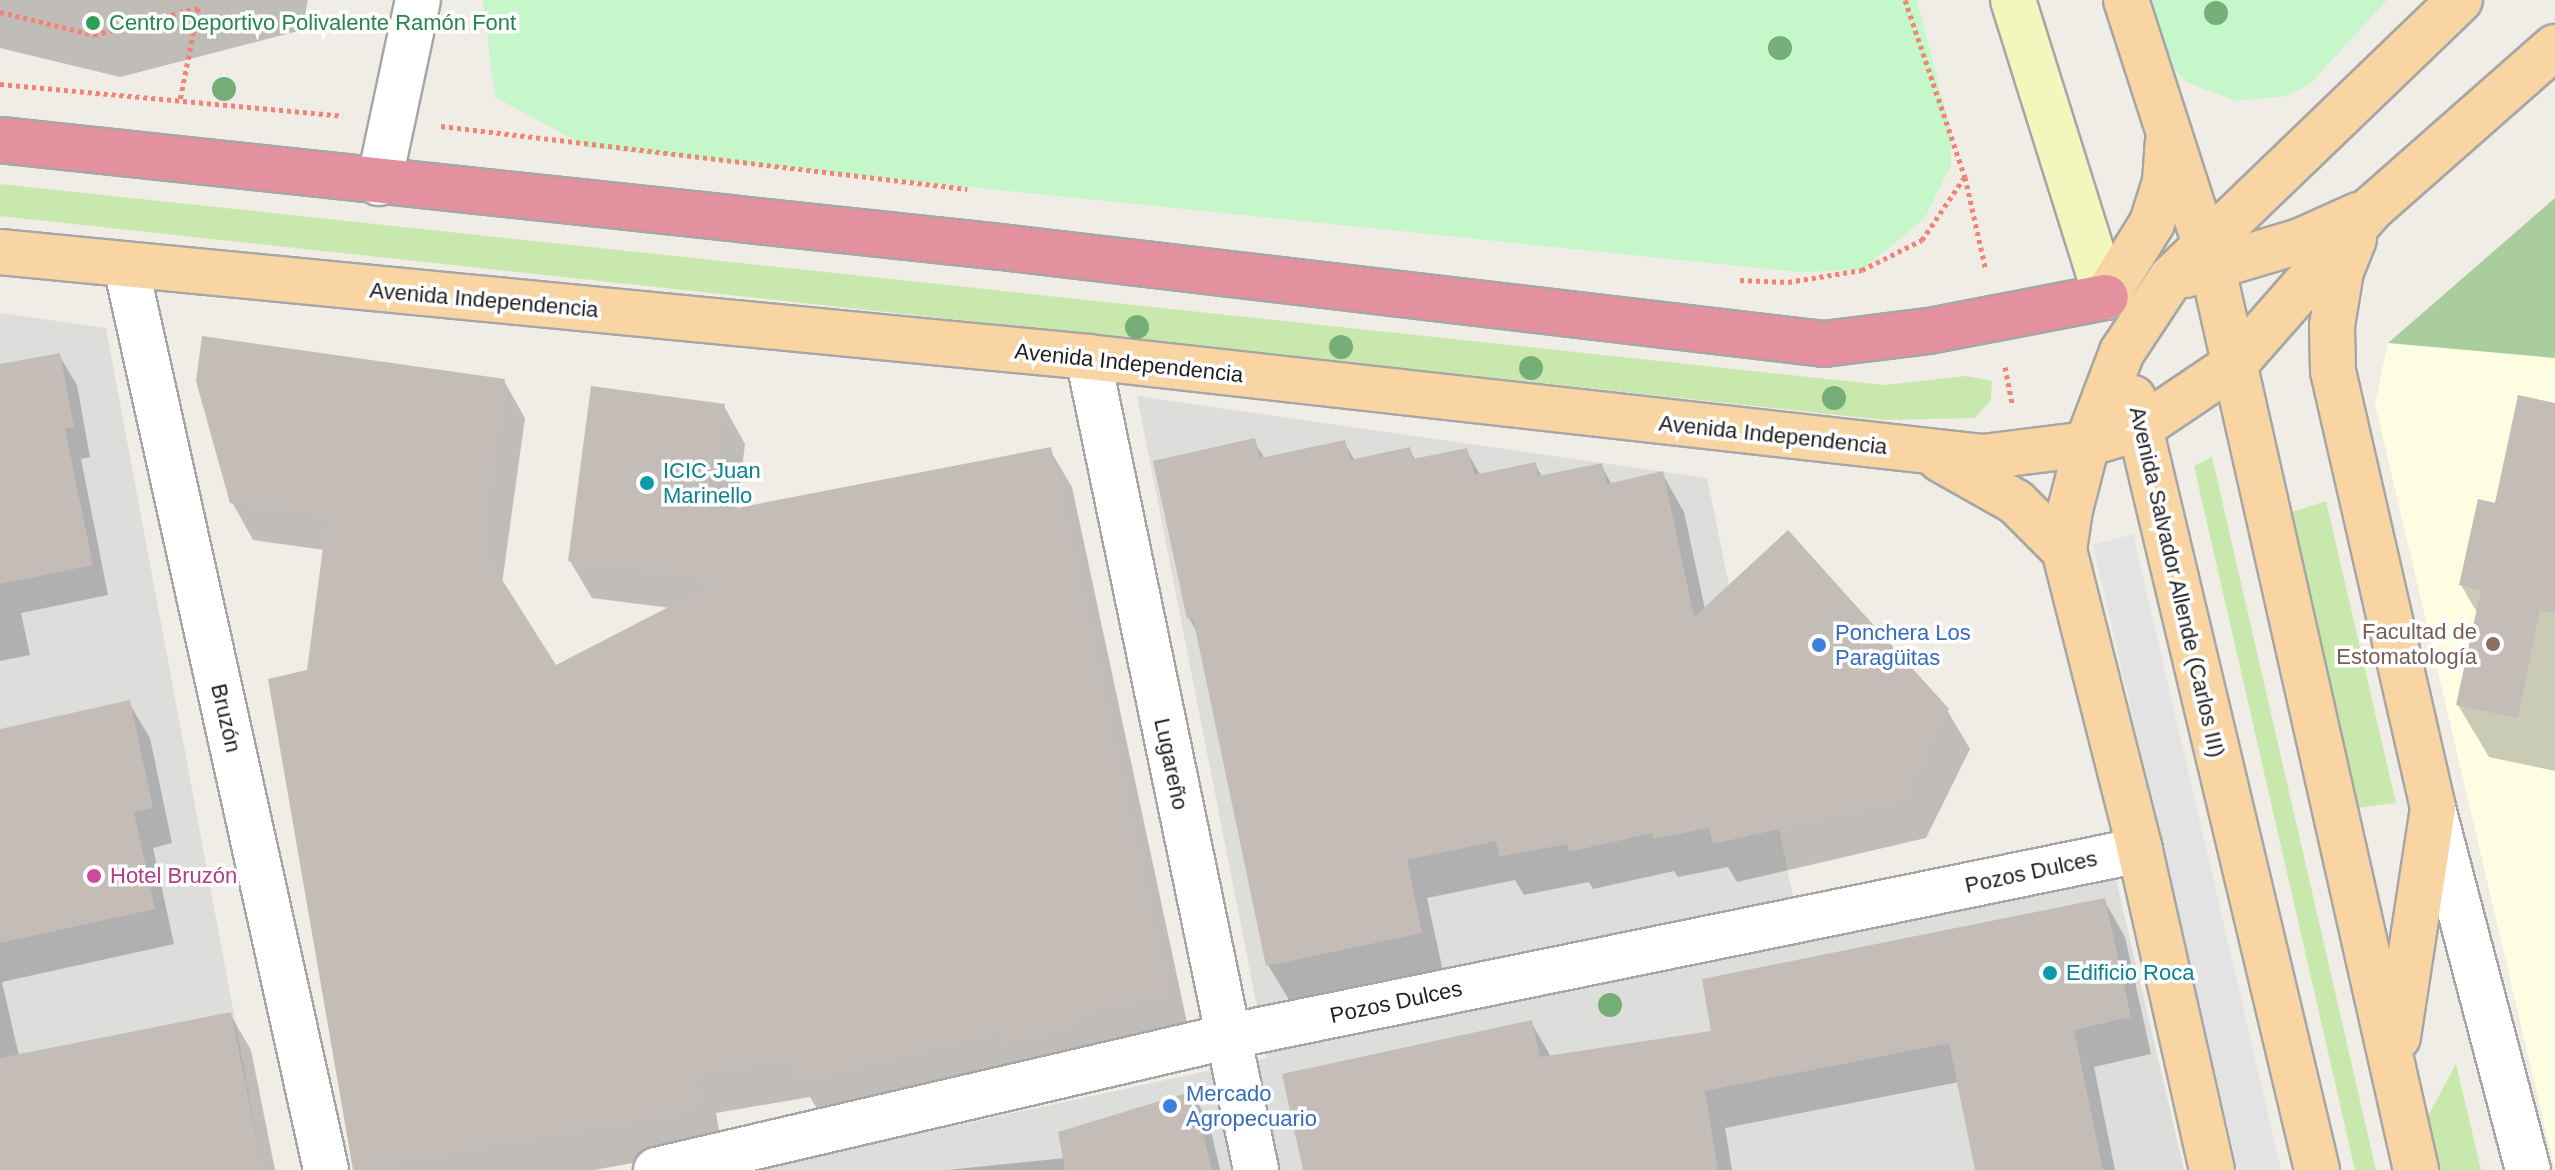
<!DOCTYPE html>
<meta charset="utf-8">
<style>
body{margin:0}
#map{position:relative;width:2555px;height:1170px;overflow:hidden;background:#f0ede6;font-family:Helvetica,sans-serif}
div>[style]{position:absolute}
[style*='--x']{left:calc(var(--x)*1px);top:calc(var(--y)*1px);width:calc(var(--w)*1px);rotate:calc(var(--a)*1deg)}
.residential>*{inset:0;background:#dddddc}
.education>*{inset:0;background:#fdfee1}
.grass>*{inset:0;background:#c9e8ae}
.forest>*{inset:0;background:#aacd9d}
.park>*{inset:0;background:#c5f7cb}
.parking>*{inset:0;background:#e3e3e3}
.shadow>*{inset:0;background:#0003}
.building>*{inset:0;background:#c4bcb6}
.path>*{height:5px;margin-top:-2.5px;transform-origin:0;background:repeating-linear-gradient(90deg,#f48373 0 4px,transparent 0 8px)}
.roads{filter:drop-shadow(2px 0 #a6a6a6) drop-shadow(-2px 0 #a6a6a6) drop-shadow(0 2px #a6a6a6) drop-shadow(0 -2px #a6a6a6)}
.street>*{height:44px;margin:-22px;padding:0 22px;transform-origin:22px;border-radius:22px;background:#fff}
.secondary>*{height:44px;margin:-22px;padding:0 22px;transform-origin:22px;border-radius:22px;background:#f3f7bd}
.primary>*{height:44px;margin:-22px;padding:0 22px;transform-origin:22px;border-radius:22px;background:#f8d5a3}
.highway>*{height:44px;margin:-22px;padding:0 22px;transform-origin:22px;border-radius:22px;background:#e4919f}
.trees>*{width:24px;height:24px;margin:-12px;border-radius:50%;background:#75ae77}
.dots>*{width:22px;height:22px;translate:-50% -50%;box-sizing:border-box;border:4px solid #fff;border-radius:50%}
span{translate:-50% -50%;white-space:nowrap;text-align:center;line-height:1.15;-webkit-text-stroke:7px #fff;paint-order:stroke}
.leisure-label{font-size:22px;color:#27864d}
.left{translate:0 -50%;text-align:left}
.street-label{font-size:22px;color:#1f1f1f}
.culture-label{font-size:22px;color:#0d838f}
.education-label{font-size:22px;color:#785e54}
.right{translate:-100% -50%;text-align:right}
.shop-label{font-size:22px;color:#366cbe}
.hotel-label{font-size:22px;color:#b23c85}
</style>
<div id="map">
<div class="residential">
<div style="clip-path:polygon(0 313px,106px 328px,263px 1170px,0 1170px)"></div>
<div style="clip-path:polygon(1137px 396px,1707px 478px,1801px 936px,2115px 875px,2184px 1170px,751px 1170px,1267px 1058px)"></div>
</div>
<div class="education">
<div style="clip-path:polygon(2555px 198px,2555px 1170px,2375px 404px,2388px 343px)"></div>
</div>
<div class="grass">
<div style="clip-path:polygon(0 184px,1884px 385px,1966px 376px,1992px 381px,1991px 400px,1975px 418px,1884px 420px,0 216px)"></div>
<div style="clip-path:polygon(2212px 457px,2376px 1170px,2355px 1170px,2194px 466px)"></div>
<div style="clip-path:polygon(2326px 501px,2396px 803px,2356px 808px,2286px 514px)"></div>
<div style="clip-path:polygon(2456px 1064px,2481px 1170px,2431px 1170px,2422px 1127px)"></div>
</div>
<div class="forest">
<div style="clip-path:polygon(2555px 198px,2555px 358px,2388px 343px)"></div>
</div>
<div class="park">
<div style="clip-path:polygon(483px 0,1917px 0,1951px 132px,1951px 165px,1925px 218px,1862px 270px,1798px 272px,589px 148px,495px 97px)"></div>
<div style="clip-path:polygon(2150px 0,2387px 0,2310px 84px,2286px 96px,2236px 101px,2186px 82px,2163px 57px)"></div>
</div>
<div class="parking">
<div style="clip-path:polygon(2133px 534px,2281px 1170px,2238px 1170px,2093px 545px)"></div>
</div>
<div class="shadow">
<div style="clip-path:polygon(0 0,308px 0,302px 30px,120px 77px,0 48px)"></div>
<div style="clip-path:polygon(59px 355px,77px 385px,90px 457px,81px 459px,108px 595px,21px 613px,30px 655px,0 661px,0 367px)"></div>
<div style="clip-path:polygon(504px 381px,525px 418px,502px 584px,555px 667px,670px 608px,592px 598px,570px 561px,724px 406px,745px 444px,737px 510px,1050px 450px,1072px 487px,1189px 1032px,823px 1119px,810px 1097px,716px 1113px,722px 1147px,594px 1170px,355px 1170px,270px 681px,308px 672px,325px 550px,253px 540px,232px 502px)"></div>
<div style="clip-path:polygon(2555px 405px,2555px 771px,2489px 757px,2458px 705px,2478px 614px,2461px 585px,2497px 506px)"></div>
<div style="clip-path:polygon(1254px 441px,1265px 459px,1344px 442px,1355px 461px,1409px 449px,1416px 461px,1466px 450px,1481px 476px,1535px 464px,1542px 477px,1601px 465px,1612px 485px,1662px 473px,1684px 512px,1705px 609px,1947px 710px,1970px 749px,1926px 838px,1737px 882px,1728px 867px,1678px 877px,1674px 871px,1593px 889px,1589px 882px,1524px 895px,1515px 880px,1427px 898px,1443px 971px,1291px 1003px,1268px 965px,1199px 636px,1189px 618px)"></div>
<div style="clip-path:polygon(129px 703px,150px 738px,172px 843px,153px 848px,174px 944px,2px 982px,19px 1056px,230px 1014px,251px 1050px,275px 1170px,0 1170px,0 731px)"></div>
<div style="clip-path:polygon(2104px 900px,2125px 937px,2151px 1054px,2094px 1067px,2115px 1170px,1977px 1170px,1959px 1082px,1725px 1128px,1732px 1170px,1307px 1170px,1531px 1022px,1551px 1057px,1713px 1032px)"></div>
<div style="clip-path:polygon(1192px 1094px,1209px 1122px,1220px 1170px,947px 1170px,1065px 1158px)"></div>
</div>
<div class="building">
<div style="clip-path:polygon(202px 336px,505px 379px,482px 548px,556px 665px,719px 581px,568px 561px,591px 386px,725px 404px,711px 513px,1051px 447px,1169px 995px,1075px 1015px,1077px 1029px,1000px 1044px,998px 1033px,799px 1083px,794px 1058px,696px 1076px,702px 1110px,353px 1170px,268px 679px,307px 670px,327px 517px,230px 503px,196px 381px)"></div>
<div style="clip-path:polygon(60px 353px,74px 427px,65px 429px,93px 565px,0 584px,0 364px)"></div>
<div style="clip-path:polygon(2518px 395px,2555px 403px,2555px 613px,2540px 610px,2518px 718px,2456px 705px,2481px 590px,2459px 585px,2478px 499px,2495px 503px)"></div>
<div style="clip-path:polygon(1255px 438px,1260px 458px,1345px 440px,1350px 460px,1410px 447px,1413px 459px,1467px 448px,1474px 475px,1536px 462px,1538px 476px,1602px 463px,1607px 484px,1663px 471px,1694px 617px,1788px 530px,1949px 709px,1905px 800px,1713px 844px,1709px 828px,1654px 839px,1652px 833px,1569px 852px,1567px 844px,1499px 857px,1496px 841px,1407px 860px,1422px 933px,1266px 966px,1193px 618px,1187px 619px,1153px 461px)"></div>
<div style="clip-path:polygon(130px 700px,153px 808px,134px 812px,155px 909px,0 943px,0 729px)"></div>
<div style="clip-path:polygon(2105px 898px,2131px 1017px,2074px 1030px,2103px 1170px,1975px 1170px,1949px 1043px,1705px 1091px,1718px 1170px,1303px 1170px,1282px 1074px,1532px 1020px,1540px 1057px,1711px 1031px,1702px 979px)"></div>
<div style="clip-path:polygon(231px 1012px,263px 1170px,0 1170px,0 1058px)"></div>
<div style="clip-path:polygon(1193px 1091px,1212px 1170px,1065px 1170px,1058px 1132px)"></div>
</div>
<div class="path">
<div style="--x:1905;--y:0;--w:187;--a:71.3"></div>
<div style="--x:1965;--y:177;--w:96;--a:77.4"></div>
<div style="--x:0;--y:12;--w:97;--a:13.7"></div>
<div style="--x:94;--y:35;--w:107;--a:-14.6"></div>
<div style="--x:198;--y:8;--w:95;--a:101"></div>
<div style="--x:0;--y:84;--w:344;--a:5.3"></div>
<div style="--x:441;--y:126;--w:530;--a:6.83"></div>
<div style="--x:1740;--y:280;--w:48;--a:2.4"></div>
<div style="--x:1788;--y:282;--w:75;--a:-9.2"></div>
<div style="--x:1862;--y:270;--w:67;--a:-26.6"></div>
<div style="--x:1922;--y:240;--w:75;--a:-55.9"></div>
<div style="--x:2005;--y:367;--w:38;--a:79"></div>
</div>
<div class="roads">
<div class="street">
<div style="--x:379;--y:183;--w:187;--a:-78"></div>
<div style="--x:126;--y:266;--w:926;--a:77.52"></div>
<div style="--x:1088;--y:357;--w:830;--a:78.32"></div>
<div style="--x:2433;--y:808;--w:374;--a:75.3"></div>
<div style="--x:656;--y:1170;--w:585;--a:-13.13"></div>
<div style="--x:1226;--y:1037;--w:933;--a:-11.56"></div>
</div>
<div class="secondary">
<div style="--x:2013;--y:0;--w:311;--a:72.6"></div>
</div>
<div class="primary">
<div style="--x:2126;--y:0;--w:283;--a:72.1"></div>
<div style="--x:2213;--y:269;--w:924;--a:77.3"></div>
<div style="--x:2354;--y:239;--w:35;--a:112"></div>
<div style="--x:2341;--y:271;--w:56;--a:99.3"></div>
<div style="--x:2332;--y:326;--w:45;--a:88.7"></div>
<div style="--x:2333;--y:371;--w:448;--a:77.1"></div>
<div style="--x:2433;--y:808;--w:232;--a:98.7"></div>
<div style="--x:0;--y:252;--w:1093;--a:5.51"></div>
<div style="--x:1088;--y:357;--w:901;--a:6.38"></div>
<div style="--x:1983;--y:457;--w:105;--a:-7.1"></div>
<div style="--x:2087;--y:444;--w:55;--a:-16.8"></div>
<div style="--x:2140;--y:428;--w:115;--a:-34"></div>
<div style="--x:2235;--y:364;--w:206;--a:-48.7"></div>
<div style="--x:2371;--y:209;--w:245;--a:-41.4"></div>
<div style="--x:2186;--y:275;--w:119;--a:-16.6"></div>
<div style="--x:2300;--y:241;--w:64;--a:-24.1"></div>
<div style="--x:2106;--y:297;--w:87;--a:-58.1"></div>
<div style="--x:2152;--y:223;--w:43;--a:-72.4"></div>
<div style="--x:2165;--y:182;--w:39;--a:-86"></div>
<div style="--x:2133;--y:398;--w:794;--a:76.59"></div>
<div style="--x:1940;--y:459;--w:87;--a:29.5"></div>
<div style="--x:2016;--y:502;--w:68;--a:45"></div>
<div style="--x:2212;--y:1170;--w:328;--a:-102.7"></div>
<div style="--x:2140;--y:850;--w:309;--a:-104.2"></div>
<div style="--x:2064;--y:550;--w:40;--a:-81.5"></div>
<div style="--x:2070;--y:510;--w:68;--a:-75.6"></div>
<div style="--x:2087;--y:444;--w:98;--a:-69.2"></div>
<div style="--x:2122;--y:352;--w:89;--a:-56.5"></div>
<div style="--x:2171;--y:278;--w:401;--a:-43.9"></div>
</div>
<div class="highway">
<div style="--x:0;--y:140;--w:1007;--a:6.1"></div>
<div style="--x:1001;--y:247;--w:829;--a:6.72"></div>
<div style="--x:1824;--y:344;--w:106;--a:-7.1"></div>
<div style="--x:1929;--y:331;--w:180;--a:-10.9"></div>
</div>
</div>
<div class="trees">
<div style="left:2216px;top:13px"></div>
<div style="left:1780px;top:48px"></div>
<div style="left:224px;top:89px"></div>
<div style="left:1137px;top:327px"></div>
<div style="left:1341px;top:347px"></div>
<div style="left:1531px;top:368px"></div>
<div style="left:1834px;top:398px"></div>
<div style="left:1610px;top:1005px"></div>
</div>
<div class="dots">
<div style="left:93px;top:23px;background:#2e9e5b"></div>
<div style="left:647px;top:483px;background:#0f9aa8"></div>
<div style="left:2493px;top:644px;background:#8d6e63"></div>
<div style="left:1819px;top:645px;background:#3f7fe0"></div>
<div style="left:94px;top:876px;background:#d1479c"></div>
<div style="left:2050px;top:973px;background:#0f9aa8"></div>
<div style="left:1170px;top:1106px;background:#3f7fe0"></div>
</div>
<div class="leisure-label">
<span class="left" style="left:109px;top:23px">Centro Deportivo Polivalente Ramón Font</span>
</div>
<div class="street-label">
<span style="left:484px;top:300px;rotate:5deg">Avenida Independencia</span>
<span style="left:1129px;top:363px;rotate:6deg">Avenida Independencia</span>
<span style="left:1773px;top:435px;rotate:6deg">Avenida Independencia</span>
<span style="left:2177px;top:582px;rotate:77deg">Avenida Salvador Allende (Carlos III)</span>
<span style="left:226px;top:718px;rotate:77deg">Bruzón</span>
<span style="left:1171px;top:764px;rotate:78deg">Lugareño</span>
<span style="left:2031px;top:872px;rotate:-12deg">Pozos Dulces</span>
<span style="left:1396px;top:1002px;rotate:-12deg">Pozos Dulces</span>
</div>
<div class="culture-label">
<span class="left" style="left:663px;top:483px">ICIC Juan<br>Marinello</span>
<span class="left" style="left:2066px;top:973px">Edificio Roca</span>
</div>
<div class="education-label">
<span class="right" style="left:2477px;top:644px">Facultad de<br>Estomatología</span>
</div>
<div class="shop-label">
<span class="left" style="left:1835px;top:645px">Ponchera Los<br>Paragüitas</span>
<span class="left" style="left:1186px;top:1106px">Mercado<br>Agropecuario</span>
</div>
<div class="hotel-label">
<span class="left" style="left:110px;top:876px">Hotel Bruzón</span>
</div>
</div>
